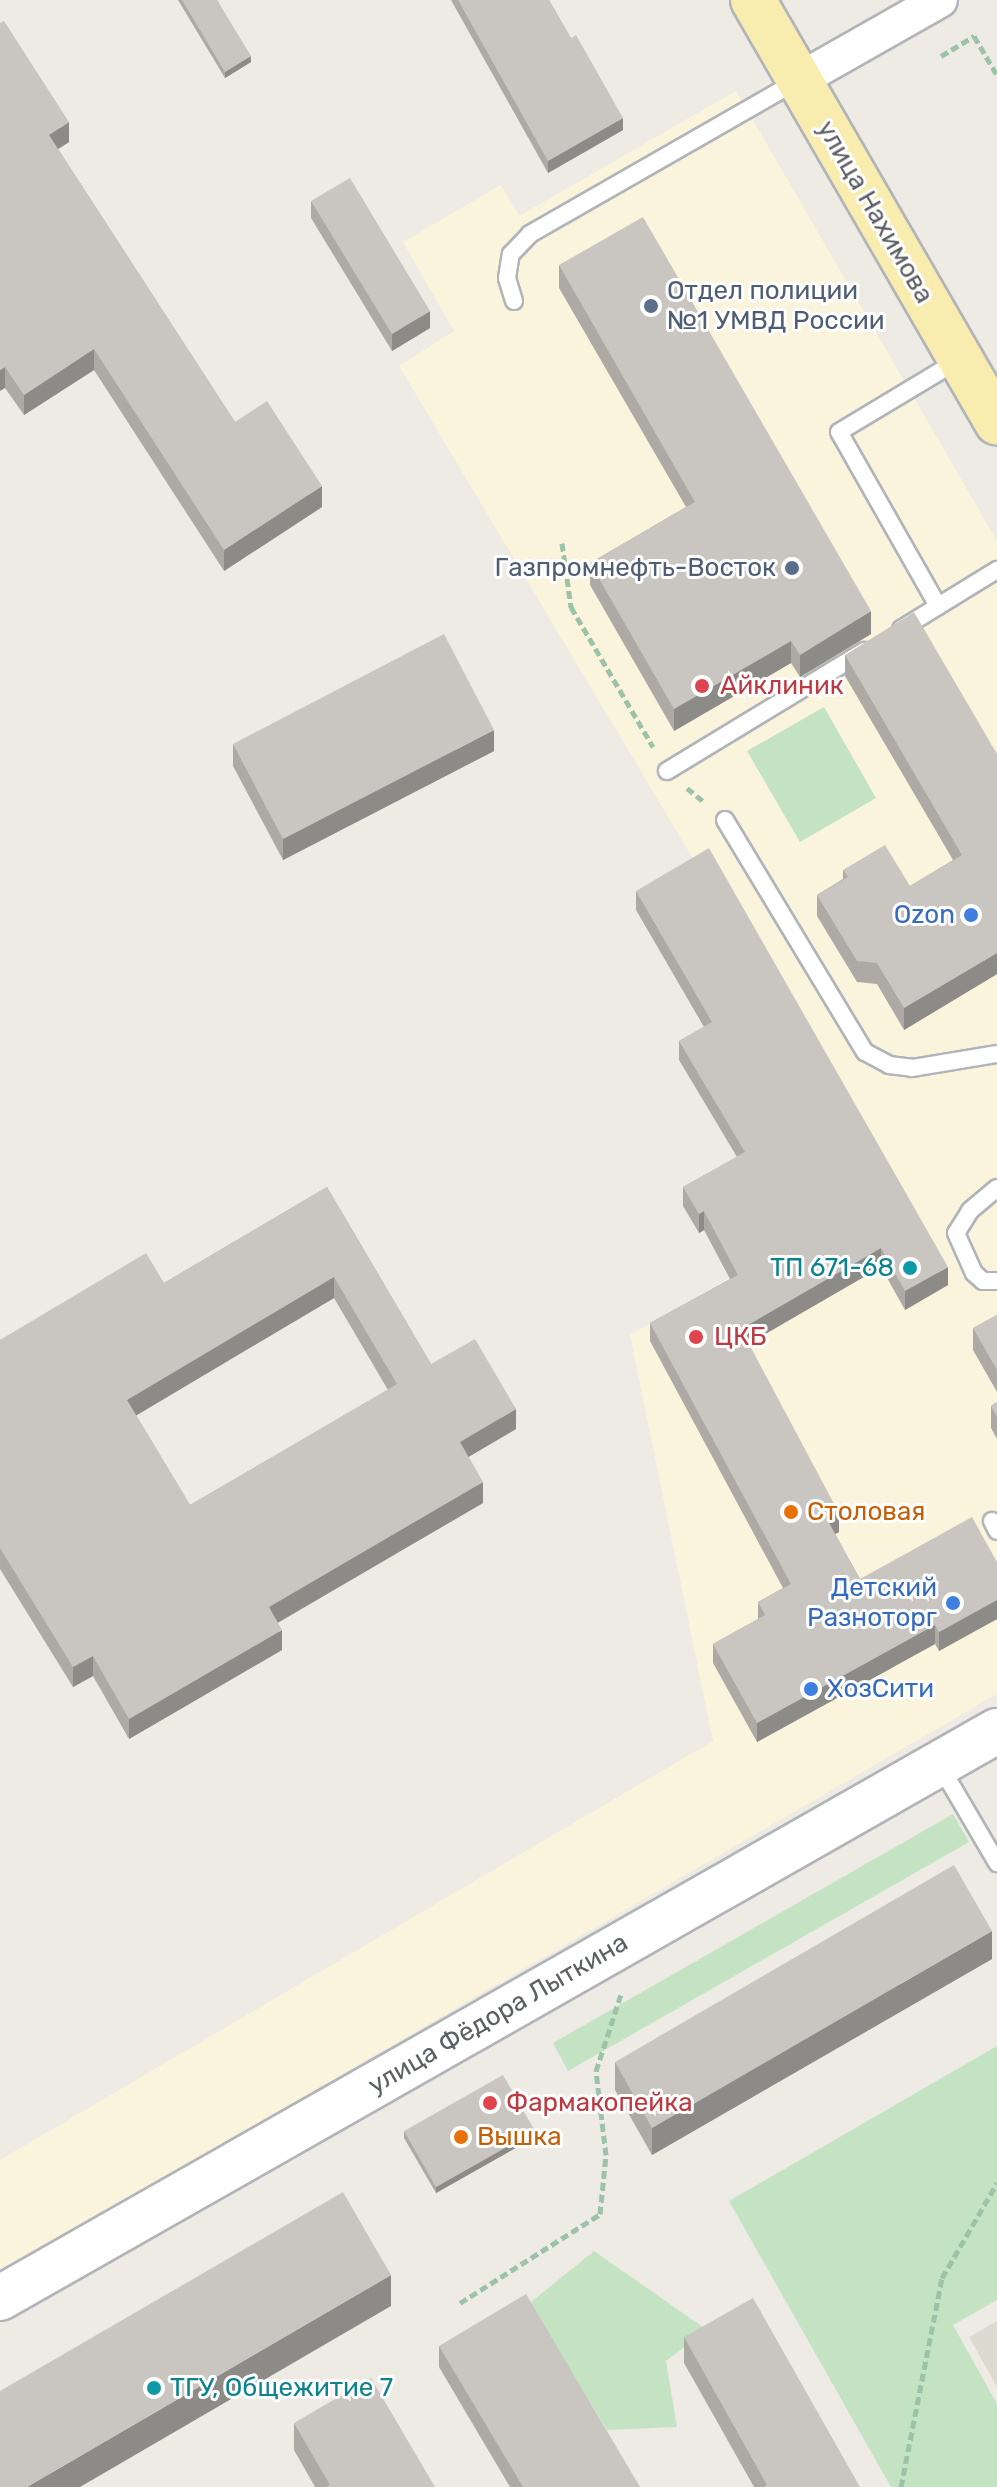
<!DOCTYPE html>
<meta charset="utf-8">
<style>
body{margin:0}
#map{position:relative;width:997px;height:2487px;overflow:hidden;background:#edebe4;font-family:Rubik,sans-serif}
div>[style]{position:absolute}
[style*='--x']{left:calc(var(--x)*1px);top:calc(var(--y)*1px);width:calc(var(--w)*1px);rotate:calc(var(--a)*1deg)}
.commercial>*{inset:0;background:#fbf4dc}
.education>*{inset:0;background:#dddad2}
.green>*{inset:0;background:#c3e3c3}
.path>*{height:5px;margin-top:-2.5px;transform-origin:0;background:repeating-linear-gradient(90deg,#9cc3a8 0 8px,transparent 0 12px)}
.roads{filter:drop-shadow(2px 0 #b1b4b8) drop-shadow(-2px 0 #b1b4b8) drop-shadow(0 2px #b1b4b8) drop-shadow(0 -2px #b1b4b8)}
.lane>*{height:16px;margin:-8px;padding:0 8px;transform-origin:8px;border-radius:8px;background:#fff}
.street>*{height:34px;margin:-17px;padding:0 17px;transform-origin:17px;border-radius:17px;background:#fff}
.secondary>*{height:44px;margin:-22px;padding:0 22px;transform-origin:22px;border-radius:22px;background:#fff}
.primary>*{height:44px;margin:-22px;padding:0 22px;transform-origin:22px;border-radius:22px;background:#f8ecaf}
.wall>*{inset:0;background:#adaaa6}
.shaded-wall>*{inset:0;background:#8d8b87}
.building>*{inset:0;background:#c9c6c1}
.dots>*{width:22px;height:22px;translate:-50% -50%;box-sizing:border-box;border:4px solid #fff;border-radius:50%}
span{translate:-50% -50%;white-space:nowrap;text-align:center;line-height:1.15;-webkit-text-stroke:6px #fff;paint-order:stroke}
.street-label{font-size:26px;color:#5c5f63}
.service-label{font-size:26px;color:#4e5e75}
.left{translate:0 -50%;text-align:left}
.right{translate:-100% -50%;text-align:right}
.health-label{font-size:26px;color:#be3a42}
.shop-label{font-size:26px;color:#366cbe}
.culture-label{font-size:26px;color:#0d838f}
.food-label{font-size:26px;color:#c56008}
</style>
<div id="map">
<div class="commercial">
<div style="clip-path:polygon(736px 91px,997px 541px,997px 1694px,0 2273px,0 2160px,713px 1741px,630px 1335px,889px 1187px,399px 366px,454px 331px,403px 242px,501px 185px,519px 216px)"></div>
</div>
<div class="education">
<div style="clip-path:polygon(997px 2321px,997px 2387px,969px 2337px)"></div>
</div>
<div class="green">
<div style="clip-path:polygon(824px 707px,876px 798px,800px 842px,747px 751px)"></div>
<div style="clip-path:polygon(953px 1814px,969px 1842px,568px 2071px,553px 2043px)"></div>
<div style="clip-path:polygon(997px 2046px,997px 2300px,953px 2325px,997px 2404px,997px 2487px,891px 2487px,729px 2201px)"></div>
<div style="clip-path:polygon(594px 2251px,707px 2330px,666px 2361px,677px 2427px,607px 2430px,530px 2303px)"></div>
</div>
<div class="path">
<div style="--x:941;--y:56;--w:39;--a:-31"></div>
<div style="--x:974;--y:36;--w:45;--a:59.5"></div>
<div style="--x:562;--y:543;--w:65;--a:82"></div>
<div style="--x:571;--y:607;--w:162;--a:59.6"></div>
<div style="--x:687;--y:788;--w:22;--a:39"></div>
<div style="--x:460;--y:2303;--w:166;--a:-32.4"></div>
<div style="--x:600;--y:2214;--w:59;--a:-84.2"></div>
<div style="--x:606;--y:2155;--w:85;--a:-96.8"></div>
<div style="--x:596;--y:2071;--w:81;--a:-72"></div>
<div style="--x:901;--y:2487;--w:213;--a:-78.9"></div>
<div style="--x:942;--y:2278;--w:110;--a:-59.9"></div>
</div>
<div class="roads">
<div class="lane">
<div style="--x:514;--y:301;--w:24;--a:-107"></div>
<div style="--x:507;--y:278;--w:24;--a:-81"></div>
<div style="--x:511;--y:254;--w:28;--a:-46"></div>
<div style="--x:530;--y:234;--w:310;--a:-29.8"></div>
<div style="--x:938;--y:606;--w:200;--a:-119.6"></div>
<div style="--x:839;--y:432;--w:138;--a:-31"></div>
<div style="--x:901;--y:629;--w:113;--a:-31.6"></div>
<div style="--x:667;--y:771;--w:231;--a:-31.3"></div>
<div style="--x:725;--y:820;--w:271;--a:58.9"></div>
<div style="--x:865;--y:1052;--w:27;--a:28"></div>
<div style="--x:889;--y:1065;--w:23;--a:7"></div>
<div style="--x:912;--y:1068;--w:86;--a:-9.4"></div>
<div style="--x:997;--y:1188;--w:35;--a:140"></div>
<div style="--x:970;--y:1211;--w:26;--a:122"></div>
<div style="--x:956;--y:1233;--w:44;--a:65.8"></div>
<div style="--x:974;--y:1273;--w:12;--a:42"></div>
<div style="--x:983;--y:1281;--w:14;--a:0"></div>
<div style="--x:992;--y:1521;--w:11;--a:63"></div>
<div style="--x:939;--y:1764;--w:115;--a:59.6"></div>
</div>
<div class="street">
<div style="--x:799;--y:80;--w:162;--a:-29.6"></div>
</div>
<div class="secondary">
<div style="--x:0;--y:2298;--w:1147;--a:-29.63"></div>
</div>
<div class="primary">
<div style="--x:753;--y:0;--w:488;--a:60"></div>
</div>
</div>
<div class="wall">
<div style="clip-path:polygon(178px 0,217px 0,251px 62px,225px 78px)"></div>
<div style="clip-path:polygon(451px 0,549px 0,623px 130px,548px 173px)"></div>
<div style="clip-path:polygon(0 23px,69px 142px,58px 149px,235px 422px,322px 507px,224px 571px,94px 370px,24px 415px,5px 388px)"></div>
<div style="clip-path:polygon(311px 201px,430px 328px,392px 351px,311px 218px)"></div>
<div style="clip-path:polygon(559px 265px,871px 634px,800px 677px,791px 663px,674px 731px,590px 585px,590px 563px,686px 507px,559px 288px)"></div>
<div style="clip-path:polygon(845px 655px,997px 754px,997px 974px,904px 1030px,877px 984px,857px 982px,817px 916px,817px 895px,843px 879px,843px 870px,910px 886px,953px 860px,845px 676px)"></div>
<div style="clip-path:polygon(233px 744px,494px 751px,283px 860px,233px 766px)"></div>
<div style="clip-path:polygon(636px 891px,948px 1285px,905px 1310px,881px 1267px,748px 1344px,839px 1532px,835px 1534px,860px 1579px,997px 1562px,997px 1619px,939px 1651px,935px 1644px,757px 1742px,713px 1663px,713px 1644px,758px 1619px,758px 1602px,783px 1588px,650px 1341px,650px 1323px,730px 1279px,704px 1230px,699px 1233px,683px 1206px,683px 1187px,737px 1157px,679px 1060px,679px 1041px,704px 1027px,636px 910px)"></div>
<div style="clip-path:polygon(evenodd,327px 1187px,431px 1364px,516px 1429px,468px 1457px,483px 1503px,277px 1622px,282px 1650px,129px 1739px,93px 1676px,73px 1687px,0 1569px,0 1340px,164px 1283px,327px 1187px,334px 1298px,388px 1390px,190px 1505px,136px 1415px,334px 1298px)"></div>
<div style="clip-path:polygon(997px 1315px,997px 1392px,973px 1350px,973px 1328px)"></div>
<div style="clip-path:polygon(997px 1402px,997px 1439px,991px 1428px,991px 1406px)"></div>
<div style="clip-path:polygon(992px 1959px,652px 2155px,615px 2090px,615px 2062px)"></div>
<div style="clip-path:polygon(404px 2131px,535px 2137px,436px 2193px,404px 2138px)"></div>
<div style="clip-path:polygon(684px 2337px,860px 2487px,754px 2487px,684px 2363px)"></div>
<div style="clip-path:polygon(439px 2346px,640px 2487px,510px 2487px,439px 2367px)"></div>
<div style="clip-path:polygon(294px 2423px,435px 2487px,315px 2487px,294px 2450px)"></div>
</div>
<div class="shaded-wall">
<div style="clip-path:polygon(251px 56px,251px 62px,225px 78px,225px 72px)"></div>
<div style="clip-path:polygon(623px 118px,623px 130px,548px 173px,548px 161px)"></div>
<div style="clip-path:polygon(69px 122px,69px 142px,49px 155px,49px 135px)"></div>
<div style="clip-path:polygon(430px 311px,430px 328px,392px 351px,392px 334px)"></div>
<div style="clip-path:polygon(94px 349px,94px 370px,24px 415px,24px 395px)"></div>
<div style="clip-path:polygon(5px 367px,5px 388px,0 391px,0 370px)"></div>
<div style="clip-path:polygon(322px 486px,322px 507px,224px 571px,224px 550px)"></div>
<div style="clip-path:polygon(871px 611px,871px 634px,800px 677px,800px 655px)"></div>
<div style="clip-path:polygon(791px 641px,791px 663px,674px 731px,674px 709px)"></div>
<div style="clip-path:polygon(494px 730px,494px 751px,283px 860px,283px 839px)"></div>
<div style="clip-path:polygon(997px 953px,997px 974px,904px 1030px,904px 1008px)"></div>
<div style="clip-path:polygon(704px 1211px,704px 1230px,699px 1233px,699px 1214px)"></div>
<div style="clip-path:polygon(881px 1248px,881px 1267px,741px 1348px,741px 1329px)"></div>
<div style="clip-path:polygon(948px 1267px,948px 1285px,905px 1310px,905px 1291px)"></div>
<div style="clip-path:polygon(334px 1277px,334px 1298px,127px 1421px,127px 1400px)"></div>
<div style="clip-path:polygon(516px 1409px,516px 1429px,460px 1462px,460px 1442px)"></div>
<div style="clip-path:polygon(483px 1482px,483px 1503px,269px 1628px,269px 1607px)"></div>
<div style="clip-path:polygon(839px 1513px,839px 1532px,827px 1538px,827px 1519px)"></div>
<div style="clip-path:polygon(997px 1600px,997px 1619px,939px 1651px,939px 1632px)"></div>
<div style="clip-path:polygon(935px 1625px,935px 1644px,757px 1742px,757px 1723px)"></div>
<div style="clip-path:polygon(282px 1630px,282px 1650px,129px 1739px,129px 1719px)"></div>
<div style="clip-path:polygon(93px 1656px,93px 1676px,73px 1687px,73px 1667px)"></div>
<div style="clip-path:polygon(992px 1931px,992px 1959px,652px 2155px,652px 2128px)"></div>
<div style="clip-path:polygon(535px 2131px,535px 2137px,436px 2193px,436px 2187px)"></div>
<div style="clip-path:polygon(391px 2275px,391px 2306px,80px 2487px,27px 2487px)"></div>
</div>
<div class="building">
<div style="clip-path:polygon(182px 0,217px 0,251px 56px,225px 72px)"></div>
<div style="clip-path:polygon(458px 0,549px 0,571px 38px,576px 35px,623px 118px,548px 161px)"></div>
<div style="clip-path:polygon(4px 21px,69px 122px,49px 135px,235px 422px,267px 401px,322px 486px,224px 550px,94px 349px,24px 395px,5px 367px,0 370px,0 23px)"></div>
<div style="clip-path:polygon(350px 178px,430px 311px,392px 334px,311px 201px)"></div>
<div style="clip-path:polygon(643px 217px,871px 611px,800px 655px,791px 641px,674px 709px,590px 563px,695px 502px,559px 265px)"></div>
<div style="clip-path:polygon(914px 612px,997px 754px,997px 953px,904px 1008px,877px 963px,857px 961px,817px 895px,848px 877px,843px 870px,885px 845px,910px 886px,962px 855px,845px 655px)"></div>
<div style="clip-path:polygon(444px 634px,494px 730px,283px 839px,233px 744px)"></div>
<div style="clip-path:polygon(709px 848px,948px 1267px,905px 1291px,881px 1248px,741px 1329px,839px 1513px,827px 1519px,860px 1579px,972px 1517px,997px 1562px,997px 1600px,939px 1632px,935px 1625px,757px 1723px,713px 1644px,765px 1615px,758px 1602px,791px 1584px,650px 1323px,738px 1275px,704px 1211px,699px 1214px,683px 1187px,745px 1152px,679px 1041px,712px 1022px,636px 891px)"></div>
<div style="clip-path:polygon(evenodd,327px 1187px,431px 1364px,475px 1339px,516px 1409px,460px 1442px,483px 1482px,269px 1607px,282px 1630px,129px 1719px,93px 1656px,73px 1667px,0 1548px,0 1340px,146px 1253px,164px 1283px,327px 1187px,334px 1277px,397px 1384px,190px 1505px,127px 1400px,334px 1277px)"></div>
<div style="clip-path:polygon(997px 1315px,997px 1370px,973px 1328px)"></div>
<div style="clip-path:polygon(997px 1402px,997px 1417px,991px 1406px)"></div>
<div style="clip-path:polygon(954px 1865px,992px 1931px,652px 2128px,615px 2062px)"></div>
<div style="clip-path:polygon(503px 2075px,535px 2131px,436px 2187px,404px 2131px)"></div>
<div style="clip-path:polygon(343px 2192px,391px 2275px,27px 2487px,0 2487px,0 2391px)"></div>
<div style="clip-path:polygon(526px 2294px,640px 2487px,523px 2487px,439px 2346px)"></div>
<div style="clip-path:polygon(753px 2298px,860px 2487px,764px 2487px,767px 2485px,684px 2337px)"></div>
<div style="clip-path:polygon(371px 2378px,435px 2487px,326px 2487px,330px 2485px,294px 2423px)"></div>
</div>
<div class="dots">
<div style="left:651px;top:306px;background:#5c6f8a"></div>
<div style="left:792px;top:568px;background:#5c6f8a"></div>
<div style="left:702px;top:686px;background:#e0444e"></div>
<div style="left:971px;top:915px;background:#3f7fe0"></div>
<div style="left:910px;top:1268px;background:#0f9aa8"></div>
<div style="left:696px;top:1337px;background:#e0444e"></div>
<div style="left:791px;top:1512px;background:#e8710a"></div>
<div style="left:953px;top:1603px;background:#3f7fe0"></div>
<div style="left:811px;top:1689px;background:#3f7fe0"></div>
<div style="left:490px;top:2103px;background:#e0444e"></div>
<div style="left:461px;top:2137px;background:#e8710a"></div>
<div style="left:154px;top:2388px;background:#0f9aa8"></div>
</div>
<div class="street-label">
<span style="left:875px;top:212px;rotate:60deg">улица Нахимова</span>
<span style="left:498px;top:2014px;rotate:-30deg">улица Фёдора Лыткина</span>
</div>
<div class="service-label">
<span class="left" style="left:667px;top:306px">Отдел полиции<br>№1 УМВД России</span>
<span class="right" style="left:776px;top:568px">Газпромнефть-Восток</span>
</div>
<div class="health-label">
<span class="left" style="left:720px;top:686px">Айклиник</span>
<span class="left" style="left:714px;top:1337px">ЦКБ</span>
<span class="left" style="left:506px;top:2103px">Фармакопейка</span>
</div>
<div class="shop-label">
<span class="right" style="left:955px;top:915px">Ozon</span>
<span class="right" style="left:937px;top:1603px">Детский<br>Разноторг</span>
<span class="left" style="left:827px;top:1689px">ХозСити</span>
</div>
<div class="culture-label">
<span class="right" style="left:894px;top:1268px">ТП 671-68</span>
<span class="left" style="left:170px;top:2388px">ТГУ, Общежитие 7</span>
</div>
<div class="food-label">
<span class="left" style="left:807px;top:1512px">Столовая</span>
<span class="left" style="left:477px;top:2137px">Вышка</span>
</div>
</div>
